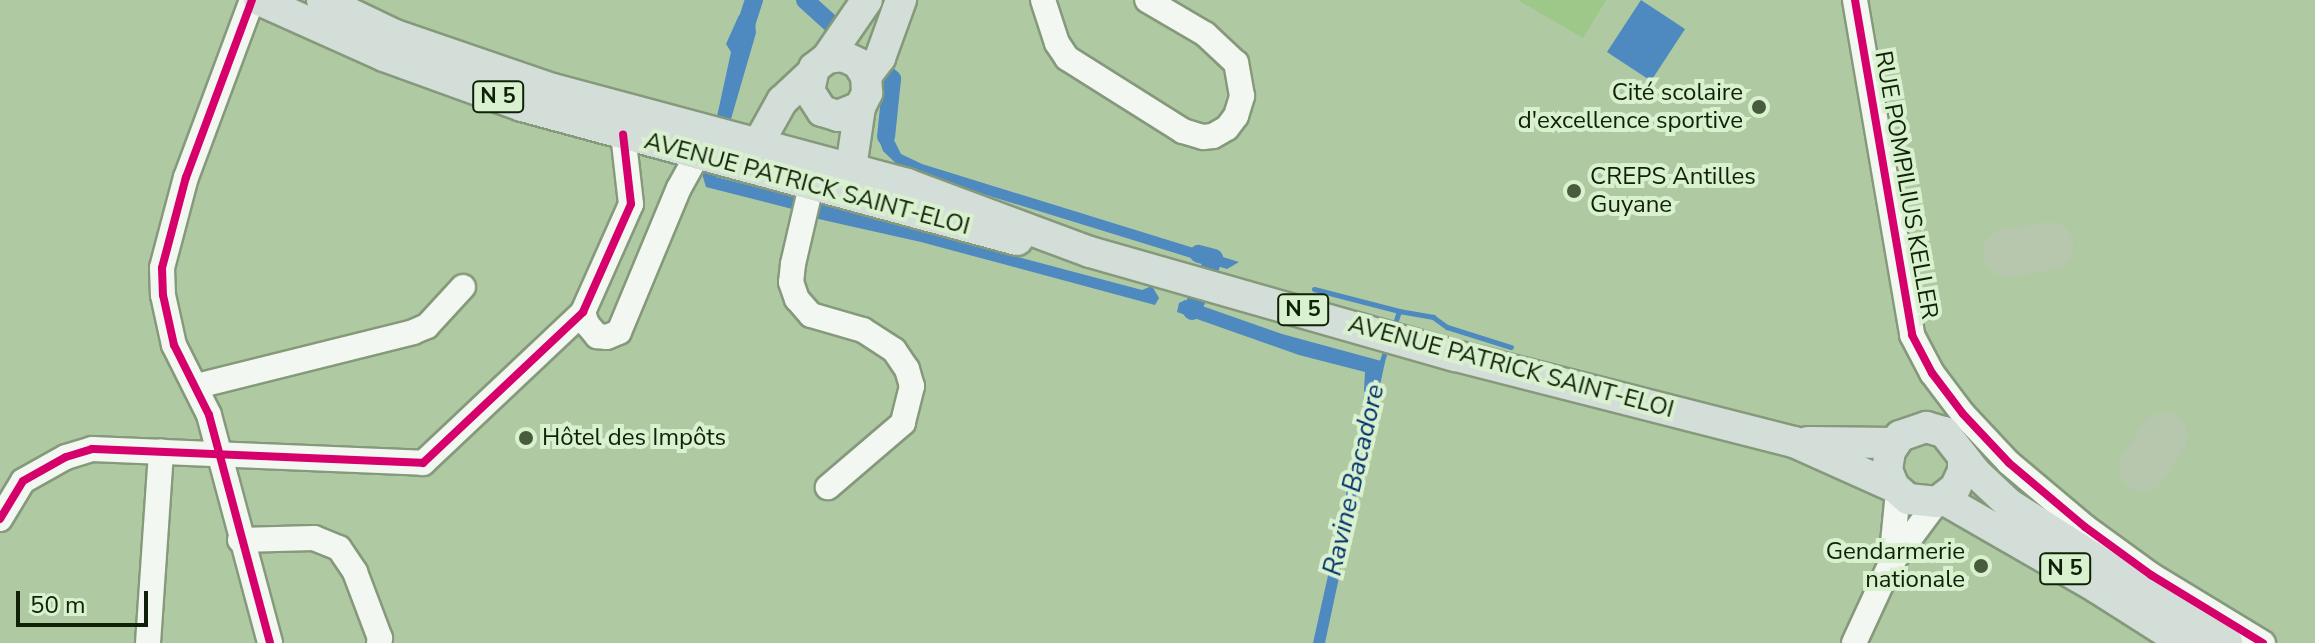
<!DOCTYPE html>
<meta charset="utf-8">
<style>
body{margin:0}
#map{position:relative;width:2315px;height:643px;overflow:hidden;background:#afc9a2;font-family:"Nunito Sans",sans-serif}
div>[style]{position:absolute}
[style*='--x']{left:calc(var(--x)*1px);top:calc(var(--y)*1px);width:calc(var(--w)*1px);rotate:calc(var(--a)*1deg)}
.green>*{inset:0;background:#9dc889}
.water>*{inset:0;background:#4e89bf}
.stream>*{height:5px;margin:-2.5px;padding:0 2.5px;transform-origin:2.5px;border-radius:2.5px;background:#4e89bf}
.canal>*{height:18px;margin:-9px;padding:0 9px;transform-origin:9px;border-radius:9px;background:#4e89bf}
.taxiway>*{height:48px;margin:-24px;padding:0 24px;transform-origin:24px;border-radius:24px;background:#b6c7ae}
.roads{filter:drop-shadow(2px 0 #85997b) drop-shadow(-2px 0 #85997b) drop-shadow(0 2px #85997b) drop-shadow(0 -2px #85997b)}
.minor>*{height:24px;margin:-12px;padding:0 12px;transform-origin:12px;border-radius:12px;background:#f3f7f1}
.major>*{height:30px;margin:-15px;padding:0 15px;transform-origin:15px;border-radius:15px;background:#d4ded8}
.cycleway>*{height:8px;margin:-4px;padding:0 4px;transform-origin:4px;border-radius:4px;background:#d6006c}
.dots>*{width:22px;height:22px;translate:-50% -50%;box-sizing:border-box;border:4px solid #d9f1cf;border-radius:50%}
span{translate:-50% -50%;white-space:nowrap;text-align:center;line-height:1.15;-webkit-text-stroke:8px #d9f1cf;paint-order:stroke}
.shield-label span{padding:2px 6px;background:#d9f1cf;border:2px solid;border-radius:6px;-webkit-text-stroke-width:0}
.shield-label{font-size:22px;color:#0f2106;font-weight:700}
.poi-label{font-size:24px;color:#0f2106}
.right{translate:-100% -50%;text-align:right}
.left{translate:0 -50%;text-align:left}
.street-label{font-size:24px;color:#0f2106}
.water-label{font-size:26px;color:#00316c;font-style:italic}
.scale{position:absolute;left:16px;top:591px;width:132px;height:36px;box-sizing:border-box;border:4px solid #0f2106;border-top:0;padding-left:10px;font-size:24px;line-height:28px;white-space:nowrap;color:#0f2106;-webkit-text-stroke:6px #d9f1cf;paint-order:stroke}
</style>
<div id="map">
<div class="green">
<div style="clip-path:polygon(1518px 0,1606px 0,1583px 38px)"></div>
</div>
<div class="water">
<div style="clip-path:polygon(1641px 0,1685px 29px,1651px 81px,1607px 52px)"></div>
<div style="clip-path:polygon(739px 15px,755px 22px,756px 33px,731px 119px,716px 121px,731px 52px,726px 44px)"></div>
<div style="clip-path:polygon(884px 114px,897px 118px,893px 138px,901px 154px,922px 164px,1239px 262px,1227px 269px,902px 169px,883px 151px,879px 140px)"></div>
<div style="clip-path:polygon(700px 167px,714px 171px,716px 177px,802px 199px,800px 211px,706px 187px)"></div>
<div style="clip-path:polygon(819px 204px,1142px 290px,1152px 286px,1159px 298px,1155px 305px,921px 242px,814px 218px)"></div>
<div style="clip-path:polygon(1185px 300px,1282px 334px,1385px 362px,1325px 643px,1313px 643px,1353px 463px,1363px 409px,1365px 372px,1299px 355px,1177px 312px,1179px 303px)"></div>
</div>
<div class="stream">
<div style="--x:1314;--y:289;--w:88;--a:14.5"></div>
<div style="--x:1399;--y:311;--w:19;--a:108"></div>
<div style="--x:1399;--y:311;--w:35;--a:10"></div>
<div style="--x:1433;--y:317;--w:17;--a:36"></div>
<div style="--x:1447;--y:327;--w:67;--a:17.4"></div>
<div style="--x:1380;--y:367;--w:22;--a:-72"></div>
</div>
<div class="canal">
<div style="--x:805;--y:0;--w:59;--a:42.3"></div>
<div style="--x:741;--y:40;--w:42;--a:-72"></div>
<div style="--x:868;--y:58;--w:32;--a:41"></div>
<div style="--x:892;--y:79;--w:58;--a:95.9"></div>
<div style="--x:1192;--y:311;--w:57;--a:-67.5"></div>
<div style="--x:1214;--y:258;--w:16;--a:-165"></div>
</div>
<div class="taxiway">
<div style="--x:2007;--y:253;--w:43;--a:-9.5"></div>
<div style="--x:2143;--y:468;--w:38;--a:-57"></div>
</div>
<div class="roads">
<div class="minor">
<div style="--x:252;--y:0;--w:189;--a:110.4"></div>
<div style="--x:186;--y:177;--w:94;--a:104.8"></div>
<div style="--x:162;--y:268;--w:27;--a:88"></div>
<div style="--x:163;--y:295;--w:51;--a:77.6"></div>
<div style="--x:174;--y:345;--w:78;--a:63.4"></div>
<div style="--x:209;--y:415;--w:236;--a:75"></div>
<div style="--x:1043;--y:0;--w:45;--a:72"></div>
<div style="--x:1057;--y:43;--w:18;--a:56"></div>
<div style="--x:1067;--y:58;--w:137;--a:32.2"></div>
<div style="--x:1183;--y:131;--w:21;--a:17"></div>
<div style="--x:1203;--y:137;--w:10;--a:-6"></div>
<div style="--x:1213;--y:136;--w:16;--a:-30"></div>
<div style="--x:1227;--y:128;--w:15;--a:-53"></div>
<div style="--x:1236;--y:116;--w:21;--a:-73"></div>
<div style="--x:1242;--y:96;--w:34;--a:-100"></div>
<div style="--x:1236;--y:63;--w:42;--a:-136.9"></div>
<div style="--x:1205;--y:34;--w:67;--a:-149.6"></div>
<div style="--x:1855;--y:0;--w:340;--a:80.3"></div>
<div style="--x:1912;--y:335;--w:43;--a:62.2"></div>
<div style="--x:1932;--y:373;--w:51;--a:52.9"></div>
<div style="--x:1963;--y:414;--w:67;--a:46.8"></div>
<div style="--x:2009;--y:463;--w:99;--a:40.1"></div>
<div style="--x:2085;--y:527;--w:82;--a:36"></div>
<div style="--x:2151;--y:575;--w:131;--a:31.3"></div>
<div style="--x:811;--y:186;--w:80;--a:103"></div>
<div style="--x:793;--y:264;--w:18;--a:96"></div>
<div style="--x:791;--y:282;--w:18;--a:71"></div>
<div style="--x:797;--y:299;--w:21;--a:49"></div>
<div style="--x:811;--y:315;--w:54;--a:16.1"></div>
<div style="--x:863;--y:330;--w:37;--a:33"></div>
<div style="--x:894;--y:350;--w:23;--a:56"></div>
<div style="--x:907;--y:369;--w:18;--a:74"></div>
<div style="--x:912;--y:386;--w:38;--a:104"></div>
<div style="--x:903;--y:423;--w:99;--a:139.5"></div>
<div style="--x:583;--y:312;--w:13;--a:72"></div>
<div style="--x:587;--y:324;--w:16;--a:50"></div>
<div style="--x:597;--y:336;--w:10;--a:6"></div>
<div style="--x:607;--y:337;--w:13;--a:-23"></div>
<div style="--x:619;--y:332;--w:156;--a:-67.4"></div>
<div style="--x:679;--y:188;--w:37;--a:-61"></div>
<div style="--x:197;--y:386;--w:223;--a:-14"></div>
<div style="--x:413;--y:332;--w:15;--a:-23"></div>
<div style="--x:427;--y:326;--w:53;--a:-47.3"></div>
<div style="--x:0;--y:519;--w:44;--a:-58.8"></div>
<div style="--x:23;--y:481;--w:49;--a:-29.2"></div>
<div style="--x:66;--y:457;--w:27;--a:-17"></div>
<div style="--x:92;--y:449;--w:331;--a:2.4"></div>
<div style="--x:423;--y:463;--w:220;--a:-43.3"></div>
<div style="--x:583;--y:312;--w:118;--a:-66"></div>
<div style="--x:631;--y:204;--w:70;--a:-96.5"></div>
<div style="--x:240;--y:540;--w:74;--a:-1.5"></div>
<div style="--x:314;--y:538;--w:27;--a:22"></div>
<div style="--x:339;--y:548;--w:29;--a:56"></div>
<div style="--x:355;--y:572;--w:71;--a:69.3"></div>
<div style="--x:380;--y:638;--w:5;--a:101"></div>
<div style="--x:1891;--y:563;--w:71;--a:-84.4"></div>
<div style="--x:148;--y:643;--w:192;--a:-86.1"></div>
<div style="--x:1854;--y:643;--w:86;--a:-65.2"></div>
<div style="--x:1890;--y:565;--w:79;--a:-53.3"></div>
</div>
<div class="major">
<div style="--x:259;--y:0;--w:137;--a:24.1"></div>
<div style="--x:384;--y:56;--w:147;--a:19.9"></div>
<div style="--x:522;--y:106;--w:513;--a:15.15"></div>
<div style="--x:322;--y:0;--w:81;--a:25.6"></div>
<div style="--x:395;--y:35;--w:167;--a:18.9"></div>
<div style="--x:553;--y:89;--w:367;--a:15"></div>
<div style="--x:907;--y:184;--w:195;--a:20.4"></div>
<div style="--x:1090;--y:252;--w:380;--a:15.9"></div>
<div style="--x:1456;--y:356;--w:349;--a:14.3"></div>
<div style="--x:1794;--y:442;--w:110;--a:24.2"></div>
<div style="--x:827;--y:58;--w:70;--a:-55.4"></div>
<div style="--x:866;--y:76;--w:23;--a:-52"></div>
<div style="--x:880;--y:58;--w:62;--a:-70.1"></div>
<div style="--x:749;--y:160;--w:68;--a:-60.8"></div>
<div style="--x:782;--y:101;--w:38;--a:-43"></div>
<div style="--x:840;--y:182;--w:18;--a:-52"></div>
<div style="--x:851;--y:168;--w:62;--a:-81.6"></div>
<div style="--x:860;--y:107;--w:16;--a:-63"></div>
<div style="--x:867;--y:93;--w:17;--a:-93"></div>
<div style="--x:866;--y:76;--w:15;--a:-122"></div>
<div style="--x:858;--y:63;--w:17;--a:-155"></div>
<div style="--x:843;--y:56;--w:16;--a:173"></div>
<div style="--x:827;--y:58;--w:16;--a:142"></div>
<div style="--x:814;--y:68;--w:24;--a:102"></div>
<div style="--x:809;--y:91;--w:24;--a:57"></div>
<div style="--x:822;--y:111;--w:17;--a:17"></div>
<div style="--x:838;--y:116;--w:24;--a:-22"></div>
<div style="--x:1808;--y:442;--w:86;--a:0.7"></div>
<div style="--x:1963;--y:458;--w:13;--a:90"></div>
<div style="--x:1963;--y:471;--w:19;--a:115"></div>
<div style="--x:1955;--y:488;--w:23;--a:142"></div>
<div style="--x:1937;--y:502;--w:29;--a:-174"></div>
<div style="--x:1908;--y:499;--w:18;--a:-139"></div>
<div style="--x:1894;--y:487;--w:18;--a:-112"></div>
<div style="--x:1887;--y:470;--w:19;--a:-81"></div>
<div style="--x:1890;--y:451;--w:18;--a:-56"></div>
<div style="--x:1900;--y:436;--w:28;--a:-19"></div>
<div style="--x:1926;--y:427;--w:19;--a:16"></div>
<div style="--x:1944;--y:432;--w:52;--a:52"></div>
<div style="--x:1976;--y:473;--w:45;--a:43.2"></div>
<div style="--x:2009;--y:504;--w:259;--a:32.5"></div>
<div style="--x:1943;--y:499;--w:177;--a:29.9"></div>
<div style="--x:2096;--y:587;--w:104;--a:32.5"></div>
</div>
</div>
<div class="cycleway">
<div style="--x:252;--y:0;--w:189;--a:110.4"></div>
<div style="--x:186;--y:177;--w:94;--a:104.8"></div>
<div style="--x:162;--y:268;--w:27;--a:88"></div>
<div style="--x:163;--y:295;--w:51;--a:77.6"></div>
<div style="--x:174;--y:345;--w:78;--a:63.4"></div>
<div style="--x:209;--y:415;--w:236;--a:75"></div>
<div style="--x:1855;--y:0;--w:340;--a:80.3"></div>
<div style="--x:1912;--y:335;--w:43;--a:62.2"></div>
<div style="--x:1932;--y:373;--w:51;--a:52.9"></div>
<div style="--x:1963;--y:414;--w:67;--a:46.8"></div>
<div style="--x:2009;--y:463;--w:99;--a:40.1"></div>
<div style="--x:2085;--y:527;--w:82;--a:36"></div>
<div style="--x:2151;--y:575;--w:131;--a:31.3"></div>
<div style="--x:0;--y:519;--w:44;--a:-58.8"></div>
<div style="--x:23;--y:481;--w:49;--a:-29.2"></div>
<div style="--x:66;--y:457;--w:27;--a:-17"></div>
<div style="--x:92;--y:449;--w:331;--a:2.4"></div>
<div style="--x:423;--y:463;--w:220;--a:-43.3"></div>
<div style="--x:583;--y:312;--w:118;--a:-66"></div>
<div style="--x:631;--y:204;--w:70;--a:-96.5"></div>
</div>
<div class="dots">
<div style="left:1759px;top:107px;background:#475c3d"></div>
<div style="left:1574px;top:191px;background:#475c3d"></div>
<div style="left:526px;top:438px;background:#475c3d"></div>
<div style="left:1981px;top:566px;background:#475c3d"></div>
</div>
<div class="shield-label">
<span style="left:498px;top:97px">N 5</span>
<span style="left:1303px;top:310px">N 5</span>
<span style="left:2065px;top:569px">N 5</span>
</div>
<div class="poi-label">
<span class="right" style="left:1743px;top:107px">Cité scolaire<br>d'excellence sportive</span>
<span class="left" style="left:1590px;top:191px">CREPS Antilles<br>Guyane</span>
<span class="left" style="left:542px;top:438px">Hôtel des Impôts</span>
<span class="right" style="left:1965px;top:566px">Gendarmerie<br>nationale</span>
</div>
<div class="street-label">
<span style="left:807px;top:184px;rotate:15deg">AVENUE PATRICK SAINT-ELOI</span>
<span style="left:1906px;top:185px;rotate:80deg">RUE POMPILIUS KELLER</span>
<span style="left:1511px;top:367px;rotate:15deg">AVENUE PATRICK SAINT-ELOI</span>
</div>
<div class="water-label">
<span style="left:1354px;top:480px;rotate:-77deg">Ravine Bacadore</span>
</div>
<div class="scale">50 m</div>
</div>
